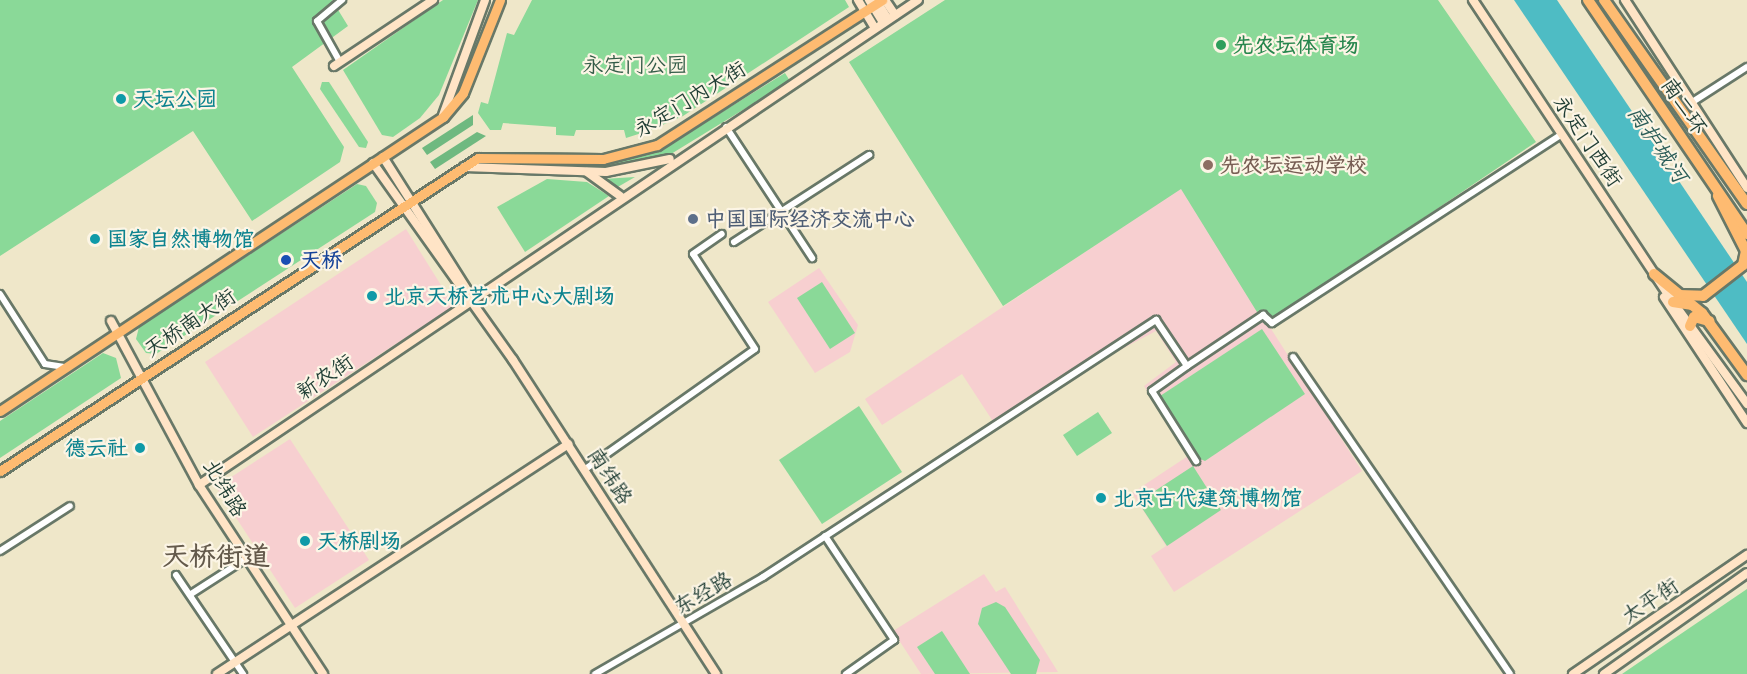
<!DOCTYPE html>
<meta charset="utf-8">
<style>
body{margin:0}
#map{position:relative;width:1747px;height:674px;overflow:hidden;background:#efe7c9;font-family:Itim,"LXGW WenKai TC",sans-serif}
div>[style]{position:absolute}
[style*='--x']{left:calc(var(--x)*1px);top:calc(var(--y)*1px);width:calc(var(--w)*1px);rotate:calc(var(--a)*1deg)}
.built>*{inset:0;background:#f7cfd0}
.green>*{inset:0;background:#8ad998}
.forest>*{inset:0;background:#6fb980}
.water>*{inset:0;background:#4ebcc4}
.roads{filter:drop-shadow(2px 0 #687868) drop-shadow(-2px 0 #687868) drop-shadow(0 2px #687868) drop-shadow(0 -2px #687868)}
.street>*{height:6px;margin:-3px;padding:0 3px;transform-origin:3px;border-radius:3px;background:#fff}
.secondary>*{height:8px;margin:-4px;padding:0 4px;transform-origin:4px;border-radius:4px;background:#ffe4c6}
.primary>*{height:9px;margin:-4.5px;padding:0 4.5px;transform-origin:4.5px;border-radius:4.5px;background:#febb71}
.highway>*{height:10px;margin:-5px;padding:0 5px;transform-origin:5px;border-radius:5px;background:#febb71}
.dots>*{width:16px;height:16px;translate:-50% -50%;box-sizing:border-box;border:3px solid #fcf5e5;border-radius:50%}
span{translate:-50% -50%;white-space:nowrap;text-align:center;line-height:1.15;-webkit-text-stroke:4.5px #fcf5e5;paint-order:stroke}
.leisure-label{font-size:21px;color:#27864d;font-weight:700}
.left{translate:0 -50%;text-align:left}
.park-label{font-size:21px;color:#345c48}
.culture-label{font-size:21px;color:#0d838f;font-weight:700}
.right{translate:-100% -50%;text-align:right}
.street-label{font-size:21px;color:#1f3d34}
.education-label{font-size:21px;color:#785e54;font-weight:700}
.service-label{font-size:21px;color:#4e5e75;font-weight:700}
.transit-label{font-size:21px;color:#164399;font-weight:700}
.water-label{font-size:22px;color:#2b5d58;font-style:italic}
.district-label{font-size:27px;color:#645a4b;font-weight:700}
</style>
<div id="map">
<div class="built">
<div style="clip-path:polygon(1181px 188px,1362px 471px,1174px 592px,1151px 556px,1166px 546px,1132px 493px,1188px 456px,1144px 386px,1176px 362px,1156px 331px,1120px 350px,1118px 346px,996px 426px,962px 374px,882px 425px,865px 399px)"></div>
<div style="clip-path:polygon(406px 229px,454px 306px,253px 437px,205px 362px)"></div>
<div style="clip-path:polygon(819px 268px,858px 325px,850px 352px,815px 373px,768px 302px)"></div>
<div style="clip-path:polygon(290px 439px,369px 560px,295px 608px,216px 487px)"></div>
<div style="clip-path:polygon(984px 574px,996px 592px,1005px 587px,1058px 672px,921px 674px,893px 631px)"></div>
</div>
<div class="green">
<div style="clip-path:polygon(0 0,332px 0,348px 26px,292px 67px,344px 147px,340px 162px,252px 221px,193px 131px,0 256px)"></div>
<div style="clip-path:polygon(443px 0,478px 0,439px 95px,420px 118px,393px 137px,382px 135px,343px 70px)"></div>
<div style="clip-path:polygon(532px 0,845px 0,849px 7px,683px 116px,651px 130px,626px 138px,624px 130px,576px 130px,574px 136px,556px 135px,556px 127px,503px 123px,501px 130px,490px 130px,478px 113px,481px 102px,488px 104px,507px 33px,514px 35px)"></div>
<div style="clip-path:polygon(945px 0,1438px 0,1536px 142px,1265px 325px,1181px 189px,1003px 306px,849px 62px)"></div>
<div style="clip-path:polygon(785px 73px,790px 81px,671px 154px,617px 168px,576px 166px,658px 152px)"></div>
<div style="clip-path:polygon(322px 82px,329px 82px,368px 142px,366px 148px,359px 147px,320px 89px)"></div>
<div style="clip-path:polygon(635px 177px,616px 188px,603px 179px)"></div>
<div style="clip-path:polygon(547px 179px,587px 182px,609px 196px,525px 252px,497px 207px)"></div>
<div style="clip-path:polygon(357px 184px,366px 186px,377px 203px,375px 212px,156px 354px,146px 353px,136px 339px,139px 327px)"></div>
<div style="clip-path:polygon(822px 282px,855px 333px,830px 349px,797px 298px)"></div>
<div style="clip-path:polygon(1262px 329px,1305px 394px,1205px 461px,1196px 457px,1157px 398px)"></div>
<div style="clip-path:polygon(103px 353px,116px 358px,121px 378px,0 458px,0 421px)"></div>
<div style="clip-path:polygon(859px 406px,902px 472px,822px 524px,779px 460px)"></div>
<div style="clip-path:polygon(1098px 412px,1112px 433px,1077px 456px,1063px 435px)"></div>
<div style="clip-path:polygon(1193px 466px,1221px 510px,1167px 546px,1138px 502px)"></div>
<div style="clip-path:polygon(1747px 589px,1747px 674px,1622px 674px,1660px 648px)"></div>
<div style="clip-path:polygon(996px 602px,1005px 607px,1040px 660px,1036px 674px,1011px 674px,978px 624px,982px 608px)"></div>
<div style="clip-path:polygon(942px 631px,970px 674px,935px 674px,917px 647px)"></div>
</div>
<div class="forest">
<div style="clip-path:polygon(473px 115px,473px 125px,427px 155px,422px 148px)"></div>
<div style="clip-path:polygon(477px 132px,486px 136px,435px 169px,430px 162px)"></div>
</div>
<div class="water">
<div style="clip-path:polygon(1514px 0,1557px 0,1747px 282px,1747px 344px)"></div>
</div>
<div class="roads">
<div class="street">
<div style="--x:340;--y:62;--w:47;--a:-119.3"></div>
<div style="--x:317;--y:21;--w:33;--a:-40"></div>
<div style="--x:1694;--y:101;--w:63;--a:-32.7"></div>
<div style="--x:726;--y:127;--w:157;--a:56.7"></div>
<div style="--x:734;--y:242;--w:161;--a:-32.8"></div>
<div style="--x:0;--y:294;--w:83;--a:57.3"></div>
<div style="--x:45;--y:364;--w:18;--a:9"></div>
<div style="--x:1293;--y:357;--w:384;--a:55.6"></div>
<div style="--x:1187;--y:366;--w:43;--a:144.5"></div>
<div style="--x:1152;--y:391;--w:83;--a:57.8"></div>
<div style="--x:584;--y:470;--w:209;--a:-35.3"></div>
<div style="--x:755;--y:349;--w:113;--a:-123.1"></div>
<div style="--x:693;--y:254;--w:35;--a:-35"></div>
<div style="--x:825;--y:536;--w:125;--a:56.4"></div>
<div style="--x:894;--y:640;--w:59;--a:144.7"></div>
<div style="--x:0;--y:551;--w:83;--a:-32.7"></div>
<div style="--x:176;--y:575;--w:120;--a:55.9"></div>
<div style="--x:191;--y:594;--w:67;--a:-32.7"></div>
<div style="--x:595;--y:674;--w:194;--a:-30"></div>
<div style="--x:763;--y:577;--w:470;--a:-33.2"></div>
<div style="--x:1156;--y:320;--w:55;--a:56"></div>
<div style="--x:1187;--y:366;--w:92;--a:-33.9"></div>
<div style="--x:1263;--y:315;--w:12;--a:42"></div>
<div style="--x:1272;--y:323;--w:346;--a:-33.1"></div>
</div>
<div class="secondary">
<div style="--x:858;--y:0;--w:33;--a:59"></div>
<div style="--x:869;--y:0;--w:26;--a:58"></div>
<div style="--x:876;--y:0;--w:22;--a:58"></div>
<div style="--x:885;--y:0;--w:18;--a:56"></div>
<div style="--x:1473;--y:0;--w:362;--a:56.5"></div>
<div style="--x:1673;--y:302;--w:126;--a:54"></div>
<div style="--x:1625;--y:0;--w:224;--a:57"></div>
<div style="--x:334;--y:66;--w:119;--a:-33.7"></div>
<div style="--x:443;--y:115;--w:122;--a:-69.9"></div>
<div style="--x:383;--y:157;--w:165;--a:57.7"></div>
<div style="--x:373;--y:163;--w:242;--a:54.6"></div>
<div style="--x:513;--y:360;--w:374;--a:57.1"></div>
<div style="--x:464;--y:167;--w:142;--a:2"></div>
<div style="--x:606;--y:172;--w:65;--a:-11.5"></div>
<div style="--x:587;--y:172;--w:41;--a:36"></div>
<div style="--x:1664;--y:297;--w:151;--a:56.6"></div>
<div style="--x:111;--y:321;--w:186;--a:61.8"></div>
<div style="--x:199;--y:485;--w:226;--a:56.7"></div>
<div style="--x:199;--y:485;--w:867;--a:-34"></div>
<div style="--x:217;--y:674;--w:420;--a:-33.2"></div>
<div style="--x:1573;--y:674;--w:211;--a:-34.4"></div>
<div style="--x:1604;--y:674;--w:175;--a:-35.2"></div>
</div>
<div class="primary">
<div style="--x:0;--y:411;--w:532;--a:-33.57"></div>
<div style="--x:443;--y:117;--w:31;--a:-50"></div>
<div style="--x:463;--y:93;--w:100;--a:-68.3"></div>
<div style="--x:0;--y:471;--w:571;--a:-33.22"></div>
<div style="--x:478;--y:158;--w:125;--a:0.5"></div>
<div style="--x:603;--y:159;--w:56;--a:-14.5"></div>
<div style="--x:657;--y:145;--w:268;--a:-32.8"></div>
</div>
<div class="highway">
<div style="--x:1588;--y:0;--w:283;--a:55.8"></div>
<div style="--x:1604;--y:0;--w:249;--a:55"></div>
<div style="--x:1654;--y:274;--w:62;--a:39.1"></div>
<div style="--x:1702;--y:313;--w:77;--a:54"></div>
<div style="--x:1679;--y:295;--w:24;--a:2"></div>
<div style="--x:1703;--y:296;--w:51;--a:-37.8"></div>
<div style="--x:1743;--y:265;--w:14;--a:-78"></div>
<div style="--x:1746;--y:251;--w:62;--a:-117"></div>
<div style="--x:1673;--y:302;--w:18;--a:9"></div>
<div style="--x:1690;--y:326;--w:10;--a:-66"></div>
<div style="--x:1694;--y:317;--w:16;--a:15"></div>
</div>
</div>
<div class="dots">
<div style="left:1221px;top:45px;background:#2e9e5b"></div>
<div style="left:121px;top:99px;background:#0f9aa8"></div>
<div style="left:1208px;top:165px;background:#8d6e63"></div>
<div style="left:693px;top:219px;background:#5c6f8a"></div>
<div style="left:95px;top:239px;background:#0f9aa8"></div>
<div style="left:286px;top:260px;background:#1a4fb4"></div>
<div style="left:372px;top:296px;background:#0f9aa8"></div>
<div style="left:140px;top:448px;background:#0f9aa8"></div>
<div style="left:1101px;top:498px;background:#0f9aa8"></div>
<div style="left:305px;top:541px;background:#0f9aa8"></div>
</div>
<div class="leisure-label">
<span class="left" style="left:1233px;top:45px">先农坛体育场</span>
</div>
<div class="park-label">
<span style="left:635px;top:65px">永定门公园</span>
</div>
<div class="culture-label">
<span class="left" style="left:133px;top:99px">天坛公园</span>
<span class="left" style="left:107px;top:239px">国家自然博物馆</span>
<span class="left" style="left:384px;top:296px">北京天桥艺术中心大剧场</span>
<span class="right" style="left:128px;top:448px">德云社</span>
<span class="left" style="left:1113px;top:498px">北京古代建筑博物馆</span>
<span class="left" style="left:317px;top:541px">天桥剧场</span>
</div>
<div class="street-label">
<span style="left:690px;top:99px;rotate:-31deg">永定门内大街</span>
<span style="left:1684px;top:106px;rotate:56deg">南二环</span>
<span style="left:1588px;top:141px;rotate:56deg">永定门西街</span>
<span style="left:190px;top:323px;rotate:-34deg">天桥南大街</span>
<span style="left:325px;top:377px;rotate:-34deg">新农街</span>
<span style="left:610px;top:476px;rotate:57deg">南纬路</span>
<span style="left:225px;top:488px;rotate:59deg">北纬路</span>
<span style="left:703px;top:593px;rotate:-30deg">东经路</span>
<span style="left:1650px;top:601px;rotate:-34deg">太平街</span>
</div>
<div class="education-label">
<span class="left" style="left:1220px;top:165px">先农坛运动学校</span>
</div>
<div class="service-label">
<span class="left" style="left:705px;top:219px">中国国际经济交流中心</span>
</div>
<div class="transit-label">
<span class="left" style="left:300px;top:260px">天桥</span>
</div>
<div class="water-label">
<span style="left:1658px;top:144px;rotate:56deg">南护城河</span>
</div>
<div class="district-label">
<span style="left:216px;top:556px">天桥街道</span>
</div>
</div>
